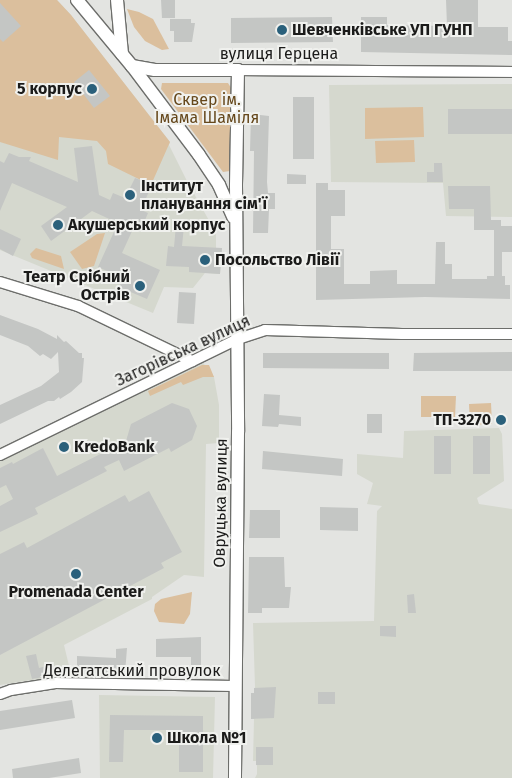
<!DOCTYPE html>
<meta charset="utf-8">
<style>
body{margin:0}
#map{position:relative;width:512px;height:778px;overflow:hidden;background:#e3e4e1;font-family:"Fira Sans",sans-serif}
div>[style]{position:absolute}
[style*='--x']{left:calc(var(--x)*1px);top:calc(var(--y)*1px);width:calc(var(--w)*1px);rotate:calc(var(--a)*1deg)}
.built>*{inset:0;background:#d5d8ce}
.green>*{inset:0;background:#dbbf9d}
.building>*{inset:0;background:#c4c6c4}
.roads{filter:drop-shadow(1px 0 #6d6e6b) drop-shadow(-1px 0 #6d6e6b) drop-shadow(0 1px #6d6e6b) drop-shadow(0 -1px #6d6e6b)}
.minor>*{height:10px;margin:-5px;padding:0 5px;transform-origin:5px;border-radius:5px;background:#fff}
.tertiary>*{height:12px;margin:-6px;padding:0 6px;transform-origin:6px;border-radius:6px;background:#fff}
.dots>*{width:14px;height:14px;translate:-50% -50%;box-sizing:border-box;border:2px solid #f0f1ee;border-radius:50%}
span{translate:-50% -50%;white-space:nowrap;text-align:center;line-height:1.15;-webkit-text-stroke:4px #f0f1ee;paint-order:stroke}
.poi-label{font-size:16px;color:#1b1b1a;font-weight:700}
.left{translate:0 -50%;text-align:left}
.right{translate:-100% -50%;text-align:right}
.street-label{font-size:16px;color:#1b1b1a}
.park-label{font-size:16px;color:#65471b}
</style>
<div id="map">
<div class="built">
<div style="clip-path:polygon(0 0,57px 0,71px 15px,170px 142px,169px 145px,187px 181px,216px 233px,216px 248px,222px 248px,220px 274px,205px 273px,193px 288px,164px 287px,153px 313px,0 250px)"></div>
<div style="clip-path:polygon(512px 84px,512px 217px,446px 216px,443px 183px,331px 182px,329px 85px)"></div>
<div style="clip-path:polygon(201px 360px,214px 377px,219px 405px,219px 443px,206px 444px,204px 577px,184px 575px,152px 597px,152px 599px,64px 645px,71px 674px,0 685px,0 457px)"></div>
<div style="clip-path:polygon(499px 428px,502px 434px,504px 481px,477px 498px,479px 504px,512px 509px,512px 778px,255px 778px,257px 774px,257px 766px,256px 761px,253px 761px,254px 719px,251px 719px,251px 693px,254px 693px,255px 687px,253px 623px,374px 621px,377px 511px,382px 506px,367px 504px,373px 483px,357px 474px,357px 454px,403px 458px,404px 431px)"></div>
<div style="clip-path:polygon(99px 695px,215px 697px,213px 778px,100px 778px)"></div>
</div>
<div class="green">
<div style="clip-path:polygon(0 0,57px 0,71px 15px,170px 142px,151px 185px,108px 164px,106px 151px,97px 141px,59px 137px,58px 160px,0 142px)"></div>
<div style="clip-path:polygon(127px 9px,139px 12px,153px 19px,169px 49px,162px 50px,145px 41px,134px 27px)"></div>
<div style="clip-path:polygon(162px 83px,228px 83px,233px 91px,230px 171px,223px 172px,161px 89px)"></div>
<div style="clip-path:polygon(423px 107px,424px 137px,365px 139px,365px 108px)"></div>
<div style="clip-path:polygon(414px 140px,415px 162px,376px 163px,375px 141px)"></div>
<div style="clip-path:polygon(105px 233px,94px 266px,82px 269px,70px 252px,97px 234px)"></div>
<div style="clip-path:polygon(36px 248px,61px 256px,64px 269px,32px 258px,30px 254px)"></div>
<div style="clip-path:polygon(202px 365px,209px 365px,214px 377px,203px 377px,183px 385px,181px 382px,150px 396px,148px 391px)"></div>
<div style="clip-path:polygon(421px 396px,456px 396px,455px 417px,421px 417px)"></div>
<div style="clip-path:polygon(491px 403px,492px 424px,470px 425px,469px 404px)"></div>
<div style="clip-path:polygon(192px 592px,190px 614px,184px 624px,159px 622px,154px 611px,155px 604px,161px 599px)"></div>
</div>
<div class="building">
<div style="clip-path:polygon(161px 0,175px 0,175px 18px,162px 18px)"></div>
<div style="clip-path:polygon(446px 0,478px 0,478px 27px,508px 27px,508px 41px,512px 41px,512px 55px,361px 52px,361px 17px,387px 17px,387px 25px,447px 26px)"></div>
<div style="clip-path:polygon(0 3px,21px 26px,3px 42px,0 39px)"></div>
<div style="clip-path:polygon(332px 17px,333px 42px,231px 43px,231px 18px)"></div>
<div style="clip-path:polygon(170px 19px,191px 19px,191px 23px,195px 23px,192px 42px,174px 42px,174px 31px,170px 31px)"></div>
<div style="clip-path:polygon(89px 70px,110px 96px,94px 108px,74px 82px)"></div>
<div style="clip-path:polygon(293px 97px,314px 97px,314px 159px,293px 159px)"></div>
<div style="clip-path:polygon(448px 109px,512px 109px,512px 134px,448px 134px)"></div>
<div style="clip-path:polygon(251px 114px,269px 116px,267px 182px,268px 193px,275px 193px,275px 209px,269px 209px,268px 233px,253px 233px,254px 151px,250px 151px)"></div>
<div style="clip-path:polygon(92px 146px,99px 195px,110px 200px,113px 193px,125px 198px,135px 178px,143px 181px,141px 186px,150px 189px,141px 210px,148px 213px,140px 232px,133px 229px,122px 253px,160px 270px,147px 299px,119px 287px,123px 278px,98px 267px,118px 223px,92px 211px,51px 241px,41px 226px,67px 207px,12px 183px,0 211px,0 161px,4px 163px,9px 153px,19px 157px,31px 157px,29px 161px,78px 182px,74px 148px)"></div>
<div style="clip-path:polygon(434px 163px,442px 163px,443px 182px,427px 182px,427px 172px,434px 172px)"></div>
<div style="clip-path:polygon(287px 174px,306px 175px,306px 184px,287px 184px)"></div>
<div style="clip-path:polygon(316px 183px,328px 183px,328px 190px,345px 190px,345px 216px,331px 216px,331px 249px,344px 249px,344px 284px,370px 284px,370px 271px,397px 270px,397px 284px,435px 284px,436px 242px,445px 242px,445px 264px,452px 264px,452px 279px,487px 279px,487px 276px,494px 276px,494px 230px,474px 230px,474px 209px,449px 209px,448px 186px,490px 186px,491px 220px,501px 220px,501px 226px,512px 226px,512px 252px,502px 252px,502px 276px,505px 276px,505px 285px,510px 285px,510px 299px,425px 297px,316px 300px)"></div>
<div style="clip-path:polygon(176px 225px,184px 226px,182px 246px,222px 248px,220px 274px,189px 272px,189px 267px,166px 266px,168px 246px,174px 247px)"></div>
<div style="clip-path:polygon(0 229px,21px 239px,13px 256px,0 249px)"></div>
<div style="clip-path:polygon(179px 292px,196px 293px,194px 324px,177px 323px)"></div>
<div style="clip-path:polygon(0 315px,38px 329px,57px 339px,57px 335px,64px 342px,66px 341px,79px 353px,82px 353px,82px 358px,84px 358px,82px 382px,71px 392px,60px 399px,59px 397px,54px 401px,48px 401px,0 424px,0 405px,41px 386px,59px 372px,58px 352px,51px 359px,43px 354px,40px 356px,28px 346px,0 335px)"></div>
<div style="clip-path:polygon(512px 352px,512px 371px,413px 371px,414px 353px)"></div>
<div style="clip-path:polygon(263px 353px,389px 353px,389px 369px,263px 368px)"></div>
<div style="clip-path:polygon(264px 394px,280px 395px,279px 415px,301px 417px,301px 426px,279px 424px,278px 427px,262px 426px)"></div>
<div style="clip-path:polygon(172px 403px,189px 409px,197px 426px,192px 440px,171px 452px,169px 448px,124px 471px,119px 460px,104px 467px,107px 471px,35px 508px,38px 514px,0 532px,0 506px,13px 499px,6px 485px,0 488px,0 468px,12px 462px,13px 464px,43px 448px,57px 476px,126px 441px,131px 424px)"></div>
<div style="clip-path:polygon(367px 414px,382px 414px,382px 433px,367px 433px)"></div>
<div style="clip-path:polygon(434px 436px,451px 436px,451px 474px,434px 474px)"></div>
<div style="clip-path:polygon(473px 436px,490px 436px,490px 474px,473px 474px)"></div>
<div style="clip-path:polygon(263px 451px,343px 459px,342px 476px,262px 469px)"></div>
<div style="clip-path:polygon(149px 491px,182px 552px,161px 563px,164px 568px,0 655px,0 554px,24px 542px,27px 548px,125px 495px,129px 502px)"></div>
<div style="clip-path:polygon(320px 507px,358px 508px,358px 531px,320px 530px)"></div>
<div style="clip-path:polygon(250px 510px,280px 510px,280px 538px,249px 538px)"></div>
<div style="clip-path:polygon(249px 557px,284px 557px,285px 587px,291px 587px,289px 608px,262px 608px,262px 613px,248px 613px)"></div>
<div style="clip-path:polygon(414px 594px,416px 613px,408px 613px,407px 595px)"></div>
<div style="clip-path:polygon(380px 626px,396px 626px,396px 637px,380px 636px)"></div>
<div style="clip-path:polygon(201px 637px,201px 666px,191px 666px,191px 657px,156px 657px,156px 639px)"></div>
<div style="clip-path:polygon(127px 648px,125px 674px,77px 674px,77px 656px,116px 658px,116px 649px)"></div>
<div style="clip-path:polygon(36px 654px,39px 668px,46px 666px,49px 676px,32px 679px,26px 656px)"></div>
<div style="clip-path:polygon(276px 687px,274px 718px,251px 719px,251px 693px,254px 693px,254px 688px)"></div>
<div style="clip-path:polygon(318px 692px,335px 692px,335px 704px,318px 704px)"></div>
<div style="clip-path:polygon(72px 700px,75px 718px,0 730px,0 711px)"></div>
<div style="clip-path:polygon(110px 715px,203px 716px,203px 772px,179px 772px,179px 730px,124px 730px,123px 762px,109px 762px)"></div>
<div style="clip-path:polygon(256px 747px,273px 747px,273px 765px,256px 765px)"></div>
<div style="clip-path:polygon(79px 758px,81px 773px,49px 778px,13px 778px,12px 769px)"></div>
</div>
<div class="roads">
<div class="minor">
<div style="--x:238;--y:70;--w:274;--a:0.4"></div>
<div style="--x:0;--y:282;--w:82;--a:17.1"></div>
<div style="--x:78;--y:306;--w:127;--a:25.8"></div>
<div style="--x:0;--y:455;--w:265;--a:-26"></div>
<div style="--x:238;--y:339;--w:28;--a:-18"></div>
<div style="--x:265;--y:330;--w:137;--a:1.7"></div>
<div style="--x:402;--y:334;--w:110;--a:0"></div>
<div style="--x:0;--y:694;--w:12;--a:-20"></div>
<div style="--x:11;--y:690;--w:45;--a:-9"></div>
<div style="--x:55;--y:683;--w:179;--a:1"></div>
</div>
<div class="tertiary">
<div style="--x:77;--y:0;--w:86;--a:50.2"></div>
<div style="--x:132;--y:66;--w:111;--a:53"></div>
<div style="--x:199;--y:155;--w:36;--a:56"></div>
<div style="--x:219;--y:185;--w:35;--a:66"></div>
<div style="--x:117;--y:0;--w:54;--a:84.7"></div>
<div style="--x:132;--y:66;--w:23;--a:10"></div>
<div style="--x:155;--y:70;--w:83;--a:0"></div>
<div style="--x:238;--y:70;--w:116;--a:91"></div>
<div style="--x:236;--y:186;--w:246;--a:89.5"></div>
<div style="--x:238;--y:432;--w:346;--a:90.5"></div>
</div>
</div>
<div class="dots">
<div style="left:282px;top:30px;background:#2a607b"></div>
<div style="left:92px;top:89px;background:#2a607b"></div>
<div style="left:130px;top:195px;background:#2a607b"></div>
<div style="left:58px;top:225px;background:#2a607b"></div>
<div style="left:205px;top:260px;background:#2a607b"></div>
<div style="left:140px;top:286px;background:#2a607b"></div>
<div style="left:501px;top:420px;background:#2a607b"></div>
<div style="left:64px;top:447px;background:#2a607b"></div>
<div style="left:76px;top:574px;background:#2a607b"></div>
<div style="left:157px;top:738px;background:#2a607b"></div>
</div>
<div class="poi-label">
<span class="left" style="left:292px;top:30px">Шевченківське УП ГУНП</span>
<span class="right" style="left:82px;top:89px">5 корпус</span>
<span class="left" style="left:141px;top:195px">Інститут<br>планування сім'ї</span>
<span class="left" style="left:68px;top:225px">Акушерський корпус</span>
<span class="left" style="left:215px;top:260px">Посольство Лівії</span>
<span class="right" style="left:130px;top:286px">Театр Срібний<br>Острів</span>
<span class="right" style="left:491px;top:420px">ТП-3270</span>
<span class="left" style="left:74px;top:447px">KredoBank</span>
<span style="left:76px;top:592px">Promenada Center</span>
<span class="left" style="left:167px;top:738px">Школа №1</span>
</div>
<div class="street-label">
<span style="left:279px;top:54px">вулиця Герцена</span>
<span style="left:183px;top:351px;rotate:-25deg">Загорівська вулиця</span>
<span style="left:221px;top:503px;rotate:-89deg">Овруцька вулиця</span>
<span style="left:132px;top:671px">Делегатський провулок</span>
</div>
<div class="park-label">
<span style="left:207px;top:109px">Сквер ім.<br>Імама Шаміля</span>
</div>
</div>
